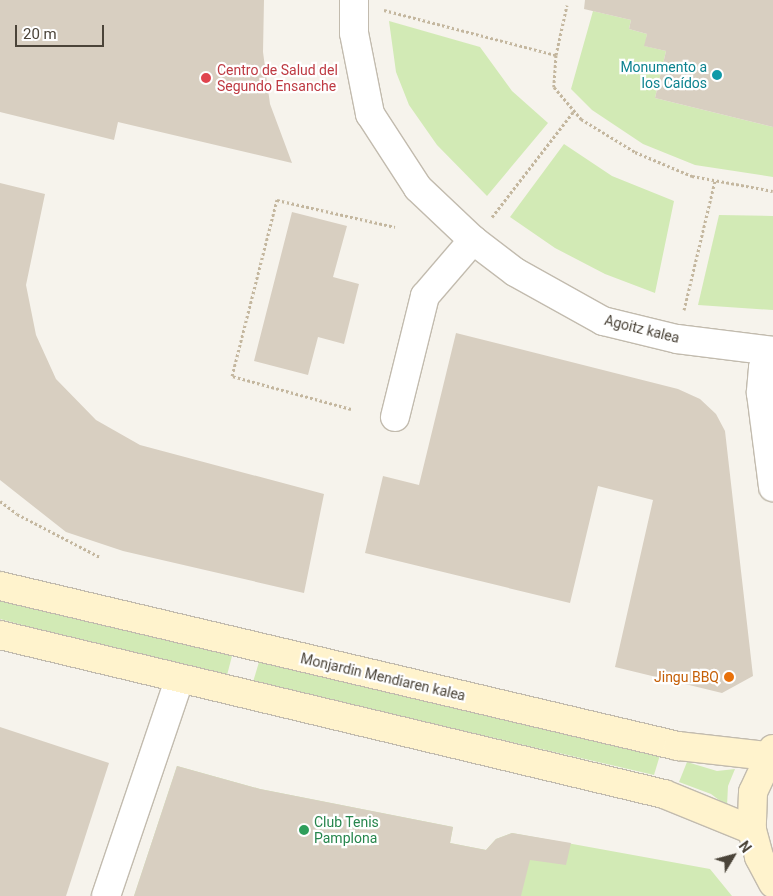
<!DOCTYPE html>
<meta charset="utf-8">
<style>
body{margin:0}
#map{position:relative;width:773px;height:896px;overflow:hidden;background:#f6f3ec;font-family:Roboto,sans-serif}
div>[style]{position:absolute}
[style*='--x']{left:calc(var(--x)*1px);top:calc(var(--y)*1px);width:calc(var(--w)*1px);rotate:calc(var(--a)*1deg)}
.green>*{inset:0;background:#d2eab5}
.building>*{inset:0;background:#d8cfc1}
.path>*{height:3px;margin-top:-1.5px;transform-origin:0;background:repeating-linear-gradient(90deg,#c4b79f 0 2.5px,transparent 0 5px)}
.roads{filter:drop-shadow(1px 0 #c2bbae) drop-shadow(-1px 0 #c2bbae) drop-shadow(0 1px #c2bbae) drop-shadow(0 -1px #c2bbae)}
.street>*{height:28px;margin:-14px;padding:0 14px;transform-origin:14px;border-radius:14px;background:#fff}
.secondary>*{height:28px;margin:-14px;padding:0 14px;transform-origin:14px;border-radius:14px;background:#fff3cd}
.dots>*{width:14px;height:14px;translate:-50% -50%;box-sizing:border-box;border:2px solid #fff;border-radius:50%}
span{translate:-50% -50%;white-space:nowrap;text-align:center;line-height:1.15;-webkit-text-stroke:4.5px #fff;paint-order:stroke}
.culture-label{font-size:14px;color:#0d838f}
.right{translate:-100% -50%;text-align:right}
.health-label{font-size:14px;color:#be3a42}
.left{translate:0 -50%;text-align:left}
.street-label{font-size:14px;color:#4b4439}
.food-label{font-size:14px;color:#c56008}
.leisure-label{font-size:14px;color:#27864d}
.north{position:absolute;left:708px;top:831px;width:50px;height:50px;-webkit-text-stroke:4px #fff;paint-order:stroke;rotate:53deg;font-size:14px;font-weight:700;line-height:20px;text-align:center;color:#4b4439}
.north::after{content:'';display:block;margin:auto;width:18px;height:22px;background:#4b4439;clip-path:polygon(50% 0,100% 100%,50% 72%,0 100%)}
.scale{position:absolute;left:15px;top:25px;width:89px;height:22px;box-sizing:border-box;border:2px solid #4b4439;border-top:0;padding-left:6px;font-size:15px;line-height:18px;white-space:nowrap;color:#4b4439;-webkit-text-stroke:4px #fff;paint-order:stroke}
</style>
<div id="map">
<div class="green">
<div style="clip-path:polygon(593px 11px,631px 20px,629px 29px,647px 34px,645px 46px,666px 51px,655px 98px,773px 127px,773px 177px,695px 165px,643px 144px,592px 110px,571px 89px)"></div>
<div style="clip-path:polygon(389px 21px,480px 47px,512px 91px,548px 123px,487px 196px,437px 145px,409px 105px,396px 72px)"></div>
<div style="clip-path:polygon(564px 144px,612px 176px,674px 201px,655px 293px,605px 274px,555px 248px,510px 217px)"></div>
<div style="clip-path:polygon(719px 215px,773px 216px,773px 310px,698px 305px)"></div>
<div style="clip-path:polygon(0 599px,232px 656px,226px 679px,0 619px)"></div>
<div style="clip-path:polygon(259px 662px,660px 755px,654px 775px,253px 682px)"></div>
<div style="clip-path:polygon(687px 762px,717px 771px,735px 769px,728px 786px,727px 806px,711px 794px,679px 782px)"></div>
<div style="clip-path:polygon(177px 766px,260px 789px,453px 827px,450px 843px,486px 850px,496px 839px,512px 833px,710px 869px,732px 896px,134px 896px)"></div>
</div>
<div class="building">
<div style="clip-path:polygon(0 0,264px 0,263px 52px,270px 104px,292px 163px,118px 122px,114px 140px,0 112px)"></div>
<div style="clip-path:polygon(585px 0,773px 0,773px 127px,655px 98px,666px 51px,644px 46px,647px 34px,629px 29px,631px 20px,584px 9px)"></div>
<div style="clip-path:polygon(0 183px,45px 194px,26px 285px,36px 335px,56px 379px,96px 420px,140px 445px,324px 494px,304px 593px,123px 551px,66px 532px,0 480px)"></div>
<div style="clip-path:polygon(292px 212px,347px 226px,333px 277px,359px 284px,344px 344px,318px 337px,308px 375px,254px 361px)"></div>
<div style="clip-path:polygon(456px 333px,678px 389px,700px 399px,716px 414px,725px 431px,753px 676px,722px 693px,615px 667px,653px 500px,598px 486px,570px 603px,365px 553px,383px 476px,419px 485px)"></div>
<div style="clip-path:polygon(0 727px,109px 763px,66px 896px,0 896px)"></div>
<div style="clip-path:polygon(177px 766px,260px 789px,453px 827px,450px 843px,486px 850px,496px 839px,512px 833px,571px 843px,566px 865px,530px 860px,521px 896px,134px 896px)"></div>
</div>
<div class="path">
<div style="--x:384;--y:10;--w:178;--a:14.7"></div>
<div style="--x:556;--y:55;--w:32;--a:94"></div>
<div style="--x:554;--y:87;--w:42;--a:49.8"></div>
<div style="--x:581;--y:119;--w:63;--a:31.4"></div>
<div style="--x:635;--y:152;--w:62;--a:22.8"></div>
<div style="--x:692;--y:176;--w:82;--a:10.5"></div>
<div style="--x:556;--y:55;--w:51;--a:-77.6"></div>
<div style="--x:492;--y:217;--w:134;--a:-52.3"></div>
<div style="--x:684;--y:310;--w:133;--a:-76.5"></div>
<div style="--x:351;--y:409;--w:123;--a:-164.5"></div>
<div style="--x:232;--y:376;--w:182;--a:-75.7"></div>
<div style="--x:277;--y:200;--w:121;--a:12.9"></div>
<div style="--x:0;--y:501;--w:21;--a:37"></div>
<div style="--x:17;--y:514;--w:93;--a:27.4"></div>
</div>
<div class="roads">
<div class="street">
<div style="--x:354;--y:0;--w:33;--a:90"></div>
<div style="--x:354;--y:33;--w:83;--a:78.8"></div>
<div style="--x:370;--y:114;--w:88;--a:57"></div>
<div style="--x:418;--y:188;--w:76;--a:43.4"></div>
<div style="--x:473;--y:240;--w:53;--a:37.3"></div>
<div style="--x:515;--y:272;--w:101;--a:29.1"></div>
<div style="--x:603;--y:321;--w:76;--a:13.7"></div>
<div style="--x:677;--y:339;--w:97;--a:7.1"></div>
<div style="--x:773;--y:354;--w:17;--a:126"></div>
<div style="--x:763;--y:368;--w:25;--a:95"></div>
<div style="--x:761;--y:393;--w:95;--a:82.7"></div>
<div style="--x:395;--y:417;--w:125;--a:-76.1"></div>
<div style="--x:425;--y:296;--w:74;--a:-49.4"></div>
<div style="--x:106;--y:896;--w:228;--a:-71.3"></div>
</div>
<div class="secondary">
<div style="--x:0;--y:586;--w:697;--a:13.28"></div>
<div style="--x:678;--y:746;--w:90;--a:6.4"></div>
<div style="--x:0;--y:635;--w:683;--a:13.47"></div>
<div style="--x:664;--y:794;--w:95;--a:22.2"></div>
<div style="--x:773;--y:749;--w:47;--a:114.9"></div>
<div style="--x:753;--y:792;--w:38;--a:92"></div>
<div style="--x:752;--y:830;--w:28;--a:75"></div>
<div style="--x:759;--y:857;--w:30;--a:62"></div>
</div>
</div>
<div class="dots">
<div style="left:717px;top:75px;background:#0f9aa8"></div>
<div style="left:206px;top:78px;background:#e0444e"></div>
<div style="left:729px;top:677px;background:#e8710a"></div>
<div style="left:304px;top:830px;background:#2e9e5b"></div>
</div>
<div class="culture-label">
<span class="right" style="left:707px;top:75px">Monumento a<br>los Caídos</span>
</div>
<div class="health-label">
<span class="left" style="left:217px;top:78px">Centro de Salud del<br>Segundo Ensanche</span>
</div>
<div class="street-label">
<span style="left:642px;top:329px;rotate:14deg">Agoitz kalea</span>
<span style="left:383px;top:677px;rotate:13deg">Monjardin Mendiaren kalea</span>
</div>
<div class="food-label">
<span class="right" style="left:719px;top:677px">Jingu BBQ</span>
</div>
<div class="leisure-label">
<span class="left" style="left:314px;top:830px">Club Tenis<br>Pamplona</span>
</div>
<div class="north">N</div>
<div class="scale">20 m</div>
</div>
